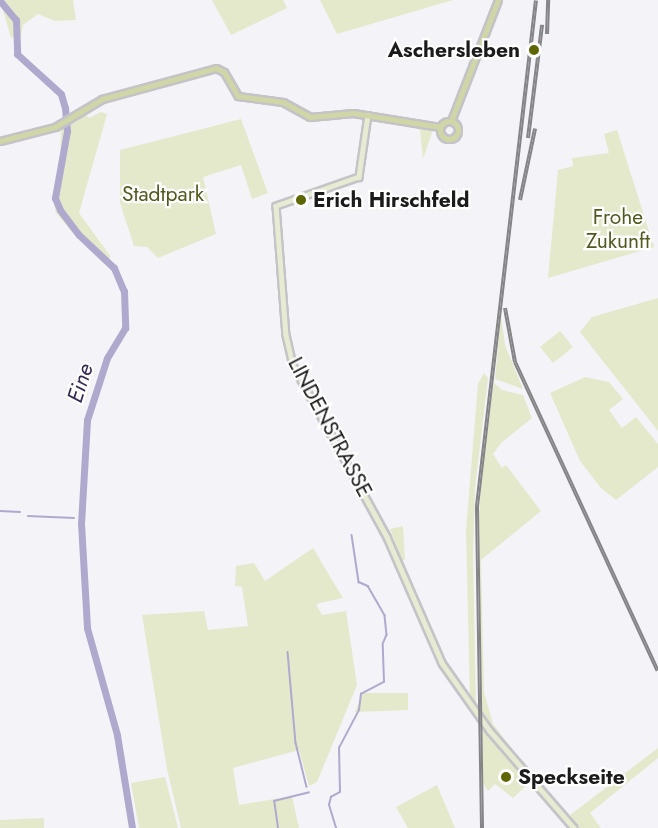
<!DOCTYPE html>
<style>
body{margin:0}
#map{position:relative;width:658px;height:828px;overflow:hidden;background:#f4f3f8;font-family:Jost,sans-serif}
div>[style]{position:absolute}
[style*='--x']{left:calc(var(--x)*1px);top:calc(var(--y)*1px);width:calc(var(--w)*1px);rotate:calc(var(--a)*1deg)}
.green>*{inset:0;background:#e4e9cc}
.stream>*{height:1.5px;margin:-0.75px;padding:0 0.75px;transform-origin:0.75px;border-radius:0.75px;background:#b0a9ce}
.river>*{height:7px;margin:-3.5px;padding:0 3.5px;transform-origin:3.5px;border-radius:3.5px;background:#b0a9ce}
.roads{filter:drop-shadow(2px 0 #c4c3c8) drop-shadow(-2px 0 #c4c3c8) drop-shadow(0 2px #c4c3c8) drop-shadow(0 -2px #c4c3c8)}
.secondary>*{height:4.5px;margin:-2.25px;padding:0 2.25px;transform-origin:2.25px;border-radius:2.25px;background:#e7ebd2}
.primary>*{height:5px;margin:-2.5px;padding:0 2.5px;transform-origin:2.5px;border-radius:2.5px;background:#d0d6a6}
.primary>.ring{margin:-2.5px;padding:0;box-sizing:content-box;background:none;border:5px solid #d0d6a6;border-radius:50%}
.rail>*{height:4px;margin-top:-2px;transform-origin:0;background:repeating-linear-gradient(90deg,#fff 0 4.5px,#858588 0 9px);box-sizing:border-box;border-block:2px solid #858588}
.dots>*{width:16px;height:16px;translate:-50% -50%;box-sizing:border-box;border:3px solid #fff;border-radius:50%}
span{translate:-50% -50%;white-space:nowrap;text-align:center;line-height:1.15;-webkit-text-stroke:4.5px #fff;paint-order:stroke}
.poi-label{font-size:21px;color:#1b1b1c;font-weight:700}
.right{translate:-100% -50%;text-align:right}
.left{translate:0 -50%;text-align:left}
.park-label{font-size:21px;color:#53591e}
.street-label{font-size:21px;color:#1b1b1c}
.water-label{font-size:22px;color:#352858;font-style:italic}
</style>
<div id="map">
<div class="green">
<div style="clip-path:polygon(0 0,73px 0,76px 20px,55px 21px,38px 14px,23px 25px,21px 36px,11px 38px)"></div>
<div style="clip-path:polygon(212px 0,283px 0,287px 8px,231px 35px)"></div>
<div style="clip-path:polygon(320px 0,453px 0,337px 34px)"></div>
<div style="clip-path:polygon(101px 112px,107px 114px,79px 213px,111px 257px,103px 263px,71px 231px,56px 213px,53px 199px,60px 172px,61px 127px,85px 113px,89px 118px)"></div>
<div style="clip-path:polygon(241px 119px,268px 193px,252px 199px,241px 165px,203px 177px,216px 234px,158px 258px,147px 247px,134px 246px,120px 203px,120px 150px)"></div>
<div style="clip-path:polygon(412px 126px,433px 130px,423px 159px,420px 130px)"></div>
<div style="clip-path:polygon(617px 130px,654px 247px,548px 278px,558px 170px,573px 166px,572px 158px,609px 153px,604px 134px)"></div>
<div style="clip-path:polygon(658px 298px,658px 431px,580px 332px,592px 317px)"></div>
<div style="clip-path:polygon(501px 316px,505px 345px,523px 389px,495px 379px)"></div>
<div style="clip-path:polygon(560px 331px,573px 347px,553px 363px,540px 347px)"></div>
<div style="clip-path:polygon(484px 373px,488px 378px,475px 488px,473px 553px,476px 709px,470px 700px,466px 530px,478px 384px)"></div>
<div style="clip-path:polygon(585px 377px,609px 382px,623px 399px,609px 410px,622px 428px,636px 417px,658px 444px,658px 467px,616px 500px,601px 488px,580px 461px,550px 393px)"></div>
<div style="clip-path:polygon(494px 383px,502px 390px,523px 395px,532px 418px,501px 443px,493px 454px,502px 468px,506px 465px,541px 511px,481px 560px,484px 692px,493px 724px,542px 788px,481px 715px,479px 518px,482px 455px)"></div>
<div style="clip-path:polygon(403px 526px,405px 560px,402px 561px,390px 529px)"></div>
<div style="clip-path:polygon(313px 548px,343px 598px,316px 604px,322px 615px,346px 611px,357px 685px,317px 782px,309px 786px,299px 750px,233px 768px,239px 805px,292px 796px,299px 828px,181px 828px,167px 769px,142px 615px,204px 611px,208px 630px,248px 626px,242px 587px,235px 586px,236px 566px,254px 563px,265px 581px)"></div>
<div style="clip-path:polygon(363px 693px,408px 693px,408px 710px,355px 712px)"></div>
<div style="clip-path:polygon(482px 726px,529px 783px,513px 798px,495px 784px,488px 791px,483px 783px)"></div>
<div style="clip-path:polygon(658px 748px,658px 758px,590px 813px,601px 828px,576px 828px,570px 815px)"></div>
<div style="clip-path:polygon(165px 777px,178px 828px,139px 828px,131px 783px)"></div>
<div style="clip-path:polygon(437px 785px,455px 828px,408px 828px,396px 807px)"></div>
<div style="clip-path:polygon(44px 818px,44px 828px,0 828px,0 820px)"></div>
</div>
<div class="stream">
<div style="--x:0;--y:511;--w:20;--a:3"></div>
<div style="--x:28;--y:516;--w:46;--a:2.5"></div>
<div style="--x:352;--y:535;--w:48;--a:81.5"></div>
<div style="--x:359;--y:582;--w:10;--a:24"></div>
<div style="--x:368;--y:586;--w:34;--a:60"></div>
<div style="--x:385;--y:616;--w:19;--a:84"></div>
<div style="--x:387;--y:635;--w:8;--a:113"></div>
<div style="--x:288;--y:652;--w:91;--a:85"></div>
<div style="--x:296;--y:743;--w:45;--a:76"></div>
<div style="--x:278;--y:828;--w:27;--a:-98"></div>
<div style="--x:274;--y:801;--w:36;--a:-14"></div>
<div style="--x:336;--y:828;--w:24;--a:-107"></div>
<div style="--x:329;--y:805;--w:8;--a:-76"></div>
<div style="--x:331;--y:797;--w:10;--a:-29"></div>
<div style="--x:340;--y:792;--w:44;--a:-91.3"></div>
<div style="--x:339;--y:748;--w:43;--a:-62.2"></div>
<div style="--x:359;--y:710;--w:16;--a:-83"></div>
<div style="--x:361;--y:694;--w:26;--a:-28"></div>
<div style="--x:384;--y:682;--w:38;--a:-92"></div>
</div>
<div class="river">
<div style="--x:0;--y:1;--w:25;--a:50"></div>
<div style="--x:16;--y:20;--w:34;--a:88"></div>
<div style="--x:17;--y:54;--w:59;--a:42.3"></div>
<div style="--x:61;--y:94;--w:15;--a:74"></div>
<div style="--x:65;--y:108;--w:23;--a:85"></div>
<div style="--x:67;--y:131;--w:68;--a:100.2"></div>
<div style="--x:55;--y:198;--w:13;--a:67"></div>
<div style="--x:60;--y:210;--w:31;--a:53"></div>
<div style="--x:79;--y:235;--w:48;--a:43.3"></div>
<div style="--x:114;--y:268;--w:25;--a:67"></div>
<div style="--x:124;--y:291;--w:37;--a:88"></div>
<div style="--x:125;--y:328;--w:35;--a:121"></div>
<div style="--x:107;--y:358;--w:65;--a:107.9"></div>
<div style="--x:87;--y:420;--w:103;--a:93.3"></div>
<div style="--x:81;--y:523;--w:105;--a:86.7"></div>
<div style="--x:87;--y:628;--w:111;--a:74.3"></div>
<div style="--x:117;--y:735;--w:94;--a:80.8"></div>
</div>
<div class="roads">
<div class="secondary">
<div style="--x:368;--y:115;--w:63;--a:98.3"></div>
<div style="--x:359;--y:177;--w:88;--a:160.7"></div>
<div style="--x:276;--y:206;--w:129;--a:85.6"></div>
<div style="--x:286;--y:335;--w:31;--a:77"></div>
<div style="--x:293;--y:365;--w:196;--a:61.3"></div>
<div style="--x:387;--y:537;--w:137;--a:66.4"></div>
<div style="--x:442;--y:663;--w:83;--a:54.8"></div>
<div style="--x:490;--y:731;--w:128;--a:49.1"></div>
</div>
<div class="primary">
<div style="--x:451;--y:121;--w:130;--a:-68.8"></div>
<div class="ring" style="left:440px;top:121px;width:13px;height:13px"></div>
<div style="--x:0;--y:141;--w:57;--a:-14.3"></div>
<div style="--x:55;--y:127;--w:55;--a:-30.8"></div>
<div style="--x:102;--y:99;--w:118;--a:-15.2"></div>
<div style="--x:216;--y:68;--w:9;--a:27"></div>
<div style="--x:224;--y:72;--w:28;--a:60"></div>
<div style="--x:238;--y:96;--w:45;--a:7.6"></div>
<div style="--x:283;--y:102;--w:31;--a:29"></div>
<div style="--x:310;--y:117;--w:43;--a:-5.3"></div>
<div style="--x:353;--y:113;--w:88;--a:9.1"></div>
</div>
</div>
<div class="rail">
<div style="--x:547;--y:34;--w:34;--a:-88"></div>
<div style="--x:528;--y:138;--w:114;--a:-82.9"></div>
<div style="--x:520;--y:200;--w:73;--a:-78.1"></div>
<div style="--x:505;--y:308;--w:55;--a:79.5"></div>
<div style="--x:515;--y:362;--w:340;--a:65.2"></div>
<div style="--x:482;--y:828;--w:322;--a:-90.9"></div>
<div style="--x:477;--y:506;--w:509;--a:-83.35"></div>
</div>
<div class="dots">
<div style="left:534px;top:50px;background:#5d6504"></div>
<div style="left:301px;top:200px;background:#5d6504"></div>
<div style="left:506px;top:777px;background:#5d6504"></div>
</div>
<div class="poi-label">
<span class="right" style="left:520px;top:50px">Aschersleben</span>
<span class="left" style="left:313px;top:200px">Erich Hirschfeld</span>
<span class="left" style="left:518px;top:777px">Speckseite</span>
</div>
<div class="park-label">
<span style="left:163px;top:194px">Stadtpark</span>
<span style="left:618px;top:229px">Frohe<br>Zukunft</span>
</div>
<div class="street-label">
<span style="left:330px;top:427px;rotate:62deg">LINDENSTRASSE</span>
</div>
<div class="water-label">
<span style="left:80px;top:383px;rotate:-72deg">Eine</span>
</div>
</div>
